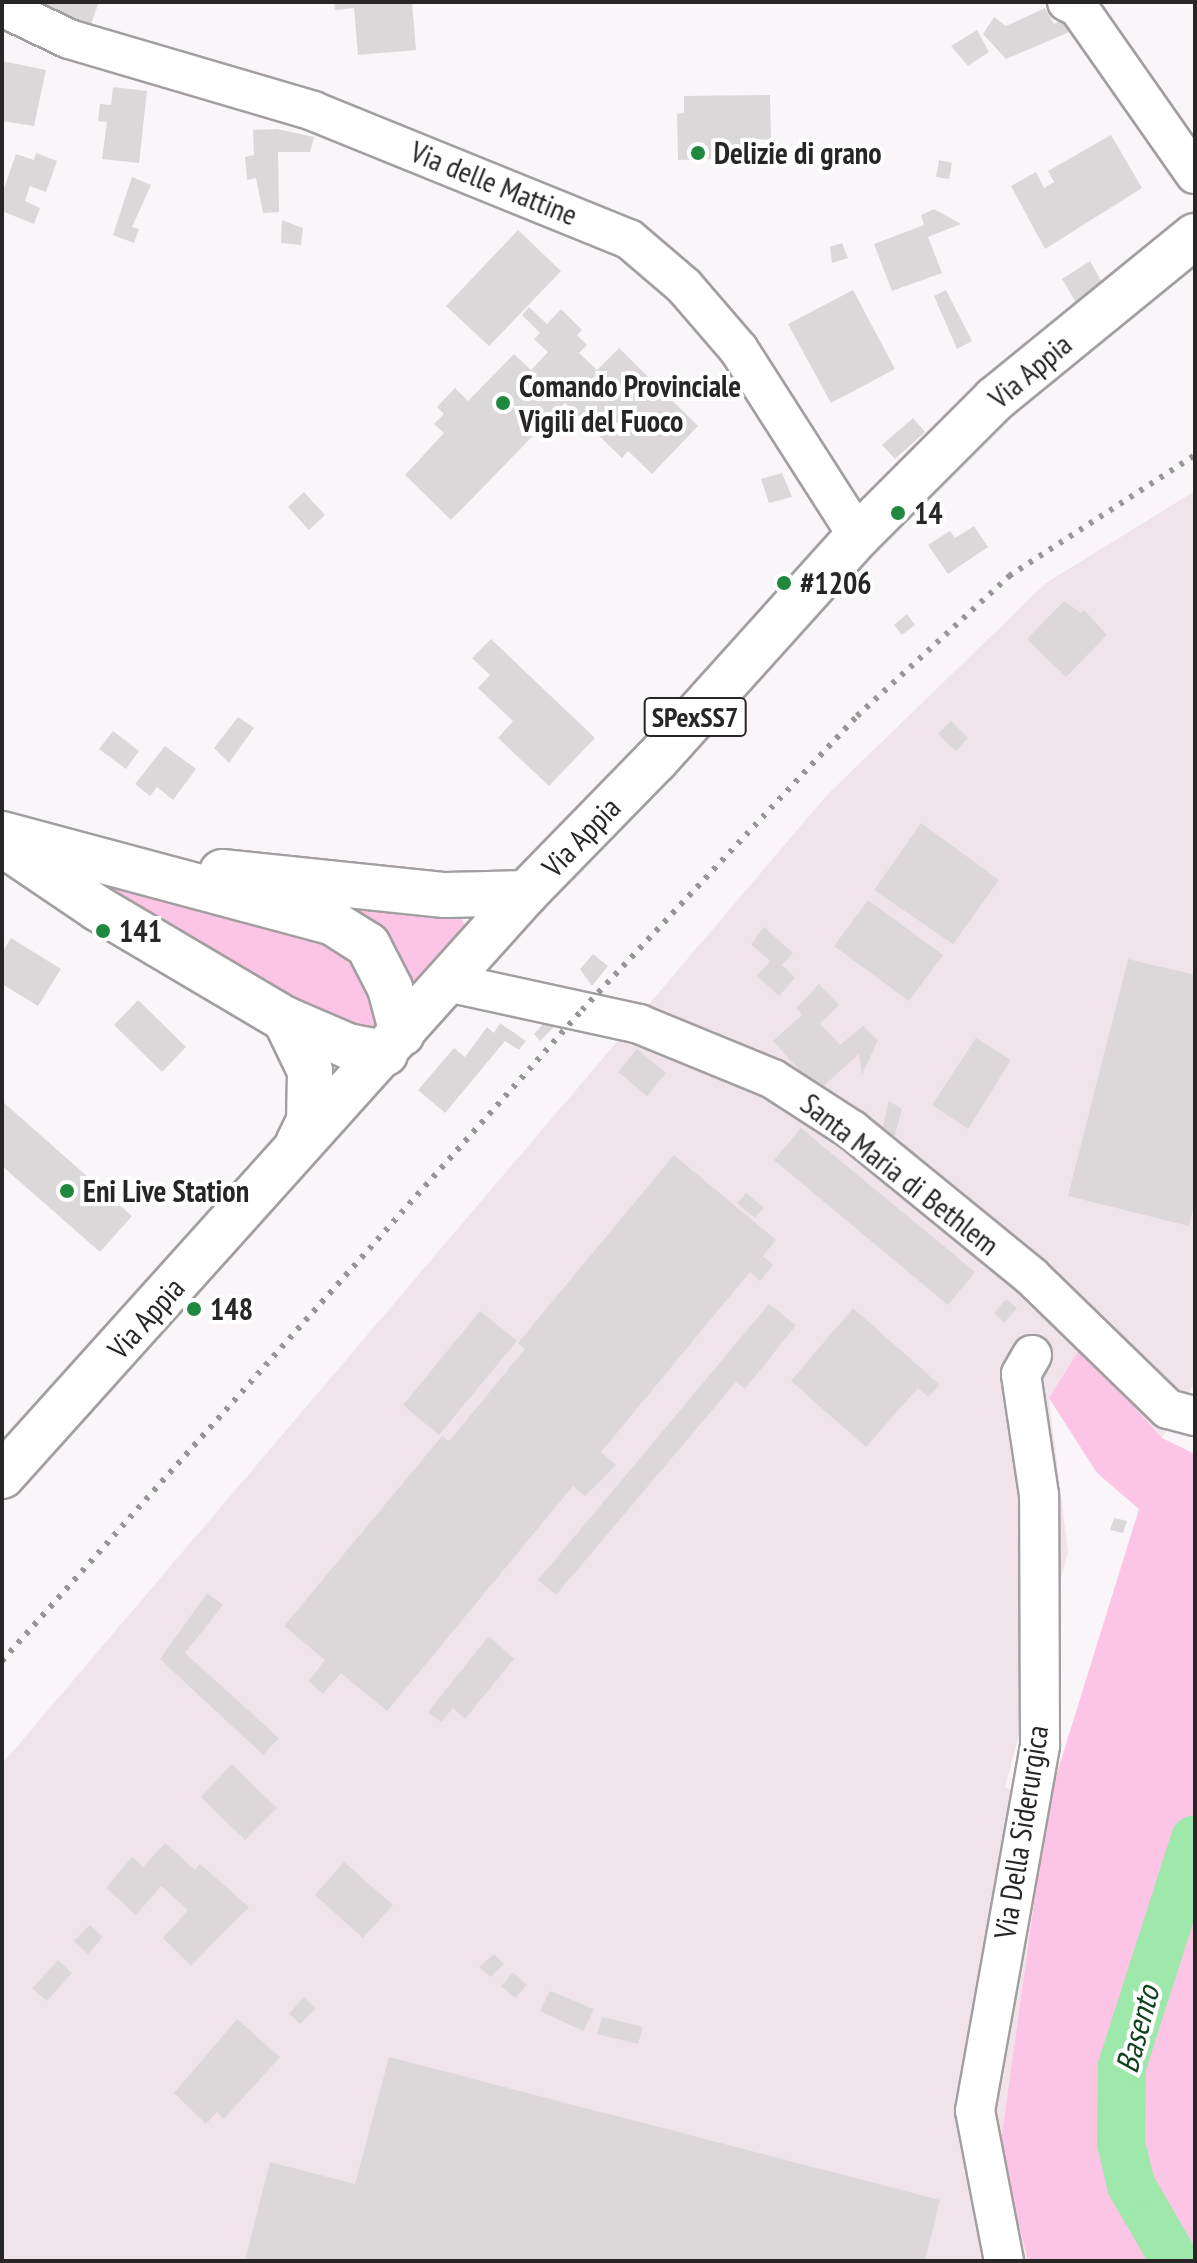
<!DOCTYPE html>
<style>
body{margin:0}
#map{position:relative;width:1197px;height:2263px;overflow:hidden;background:#faf5f8;font-family:"PT Sans Narrow",sans-serif}
div>[style]{position:absolute}
[style*='--x']{left:calc(var(--x)*1px);top:calc(var(--y)*1px);width:calc(var(--w)*1px);rotate:calc(var(--a)*1deg)}
.built>*{inset:0;background:#f0e4ea}
.green>*{inset:0;background:#fcc5e5}
.river>*{height:48px;margin:-24px;padding:0 24px;transform-origin:24px;border-radius:24px;background:#9fe8ab}
.building>*{inset:0;background:#dcd8da}
.roads{filter:drop-shadow(2px 0 #a39fa1) drop-shadow(-2px 0 #a39fa1) drop-shadow(0 2px #a39fa1) drop-shadow(0 -2px #a39fa1)}
.minor>*{height:38px;margin:-19px;padding:0 19px;transform-origin:19px;border-radius:19px;background:#fff}
.major>*{height:44px;margin:-22px;padding:0 22px;transform-origin:22px;border-radius:22px;background:#fff}
.rail>*{height:6px;margin-top:-3px;transform-origin:0;background:repeating-linear-gradient(90deg,#999597 0 4px,transparent 0 12px)}
.dots>*{width:22px;height:22px;translate:-50% -50%;box-sizing:border-box;border:4px solid #fff;border-radius:50%}
span{translate:-50% -50%;white-space:nowrap;text-align:center;line-height:1.15;-webkit-text-stroke:8px #fff;paint-order:stroke}
.shield-label span{padding:2px 6px;background:#fff;border:2px solid;border-radius:6px;-webkit-text-stroke-width:0}
.shield-label{font-size:28px;color:#272526;font-weight:700}
.poi-label{font-size:30px;color:#272526;font-weight:700}
.left{translate:0 -50%;text-align:left}
.street-label{font-size:30px;color:#272526}
.water-label{font-size:32px;color:#0e431d;font-style:italic}
.frame{position:absolute;inset:0;border:4px solid #272526;pointer-events:none}
</style>
<div id="map">
<div class="built">
<div style="clip-path:polygon(1195px 491px,1195px 1382px,1162px 1438px,1081px 1347px,1049px 1399px,1068px 1552px,1005px 1787px,1048px 1802px,1000px 2148px,1028px 2261px,2px 2261px,2px 1764px,827px 795px,1046px 583px)"></div>
</div>
<div class="green">
<div style="clip-path:polygon(91px 877px,359px 952px,383px 1024px,372px 1029px,342px 1027px,108px 897px)"></div>
<div style="clip-path:polygon(235px 879px,457px 912px,467px 928px,411px 998px)"></div>
<div style="clip-path:polygon(1081px 1347px,1162px 1438px,1195px 1454px,1195px 2261px,1028px 2261px,1000px 2148px,1048px 1802px,1139px 1509px,1097px 1473px,1049px 1398px)"></div>
</div>
<div class="river">
<div style="--x:1175;--y:2261;--w:88;--a:-120.1"></div>
<div style="--x:1131;--y:2185;--w:43;--a:-103.4"></div>
<div style="--x:1121;--y:2143;--w:77;--a:-89.3"></div>
<div style="--x:1122;--y:2066;--w:238;--a:-72.2"></div>
</div>
<div class="building">
<div style="clip-path:polygon(39px 2px,99px 2px,89px 29px,37px 9px)"></div>
<div style="clip-path:polygon(334px 2px,412px 2px,416px 50px,358px 55px,354px 8px,335px 10px)"></div>
<div style="clip-path:polygon(1045px 8px,1054px 24px,1067px 17px,1074px 30px,1006px 59px,983px 34px,994px 17px,1006px 26px)"></div>
<div style="clip-path:polygon(977px 30px,989px 52px,968px 66px,951px 46px)"></div>
<div style="clip-path:polygon(2px 61px,46px 70px,34px 126px,2px 121px)"></div>
<div style="clip-path:polygon(113px 87px,147px 91px,139px 163px,102px 159px,107px 122px,98px 121px,100px 104px,111px 105px)"></div>
<div style="clip-path:polygon(770px 95px,771px 140px,753px 139px,752px 158px,678px 160px,677px 114px,684px 113px,684px 96px)"></div>
<div style="clip-path:polygon(277px 129px,314px 137px,310px 152px,278px 152px,279px 212px,263px 213px,256px 178px,247px 180px,245px 157px,254px 155px,253px 130px)"></div>
<div style="clip-path:polygon(1111px 135px,1142px 188px,1045px 249px,1011px 186px,1036px 172px,1044px 188px,1054px 182px,1048px 171px)"></div>
<div style="clip-path:polygon(36px 153px,57px 161px,46px 192px,30px 186px,25px 201px,40px 208px,34px 224px,2px 211px,2px 194px,16px 154px,34px 160px)"></div>
<div style="clip-path:polygon(939px 160px,952px 163px,949px 179px,936px 177px)"></div>
<div style="clip-path:polygon(132px 177px,151px 185px,132px 227px,139px 229px,134px 243px,113px 235px)"></div>
<div style="clip-path:polygon(934px 209px,961px 224px,928px 237px,942px 273px,892px 291px,874px 244px,924px 225px,921px 215px)"></div>
<div style="clip-path:polygon(282px 220px,303px 228px,301px 245px,281px 243px)"></div>
<div style="clip-path:polygon(518px 230px,561px 271px,489px 346px,446px 306px)"></div>
<div style="clip-path:polygon(842px 243px,848px 258px,832px 263px,830px 247px)"></div>
<div style="clip-path:polygon(1090px 261px,1104px 286px,1078px 306px,1062px 279px)"></div>
<div style="clip-path:polygon(853px 290px,895px 369px,831px 403px,788px 324px)"></div>
<div style="clip-path:polygon(946px 290px,972px 341px,957px 349px,934px 296px)"></div>
<div style="clip-path:polygon(529px 307px,547px 324px,561px 309px,582px 330px,577px 335px,587px 345px,579px 353px,597px 370px,619px 348px,698px 426px,652px 474px,628px 451px,622px 458px,565px 403px,451px 520px,405px 475px,444px 433px,434px 424px,444px 414px,437px 407px,455px 388px,468px 401px,514px 354px,531px 370px,548px 352px,534px 339px,540px 333px,522px 315px)"></div>
<div style="clip-path:polygon(913px 418px,925px 432px,895px 459px,882px 445px)"></div>
<div style="clip-path:polygon(782px 473px,792px 497px,769px 503px,761px 479px)"></div>
<div style="clip-path:polygon(304px 492px,325px 515px,309px 530px,288px 507px)"></div>
<div style="clip-path:polygon(974px 526px,988px 547px,948px 574px,928px 545px,950px 531px,955px 538px)"></div>
<div style="clip-path:polygon(1064px 601px,1081px 613px,1084px 610px,1107px 635px,1066px 677px,1027px 639px)"></div>
<div style="clip-path:polygon(907px 614px,915px 625px,902px 635px,894px 625px)"></div>
<div style="clip-path:polygon(491px 639px,595px 738px,549px 786px,498px 738px,513px 721px,478px 688px,490px 675px,472px 658px)"></div>
<div style="clip-path:polygon(238px 717px,254px 728px,229px 763px,214px 748px)"></div>
<div style="clip-path:polygon(951px 721px,968px 738px,956px 751px,938px 734px)"></div>
<div style="clip-path:polygon(113px 731px,139px 751px,126px 769px,99px 749px)"></div>
<div style="clip-path:polygon(165px 746px,196px 769px,173px 800px,157px 787px,150px 796px,135px 784px)"></div>
<div style="clip-path:polygon(921px 823px,999px 880px,953px 944px,874px 890px)"></div>
<div style="clip-path:polygon(868px 900px,943px 955px,909px 1001px,834px 946px)"></div>
<div style="clip-path:polygon(764px 927px,793px 953px,782px 965px,795px 978px,779px 996px,757px 976px,770px 961px,751px 944px)"></div>
<div style="clip-path:polygon(11px 938px,61px 969px,38px 1006px,2px 984px,2px 953px)"></div>
<div style="clip-path:polygon(593px 954px,608px 966px,592px 986px,580px 969px)"></div>
<div style="clip-path:polygon(1128px 959px,1195px 975px,1195px 1201px,1189px 1226px,1068px 1196px)"></div>
<div style="clip-path:polygon(819px 984px,839px 1005px,820px 1023px,840px 1045px,863px 1026px,878px 1040px,862px 1075px,859px 1054px,818px 1091px,773px 1041px,802px 1015px,796px 1008px)"></div>
<div style="clip-path:polygon(138px 1000px,186px 1047px,162px 1072px,114px 1025px)"></div>
<div style="clip-path:polygon(548px 1019px,555px 1026px,540px 1041px,534px 1034px)"></div>
<div style="clip-path:polygon(500px 1023px,526px 1041px,519px 1050px,505px 1041px,445px 1113px,418px 1090px,454px 1048px,465px 1057px,487px 1027px,494px 1033px)"></div>
<div style="clip-path:polygon(976px 1038px,1011px 1060px,968px 1129px,932px 1105px)"></div>
<div style="clip-path:polygon(637px 1049px,666px 1073px,647px 1096px,618px 1072px)"></div>
<div style="clip-path:polygon(2px 1101px,132px 1216px,100px 1252px,2px 1166px)"></div>
<div style="clip-path:polygon(889px 1101px,902px 1109px,893px 1142px,881px 1133px)"></div>
<div style="clip-path:polygon(801px 1128px,975px 1272px,948px 1305px,774px 1160px)"></div>
<div style="clip-path:polygon(674px 1155px,776px 1240px,763px 1256px,773px 1265px,760px 1281px,750px 1272px,601px 1452px,616px 1465px,585px 1496px,573px 1486px,387px 1711px,341px 1673px,323px 1694px,309px 1681px,325px 1660px,284px 1626px,442px 1436px,449px 1441px,525px 1349px,518px 1343px)"></div>
<div style="clip-path:polygon(746px 1193px,764px 1208px,755px 1218px,737px 1203px)"></div>
<div style="clip-path:polygon(1006px 1299px,1017px 1308px,1004px 1323px,994px 1313px)"></div>
<div style="clip-path:polygon(769px 1304px,796px 1325px,745px 1389px,736px 1382px,556px 1595px,538px 1580px)"></div>
<div style="clip-path:polygon(853px 1308px,940px 1385px,928px 1397px,918px 1388px,866px 1447px,791px 1381px)"></div>
<div style="clip-path:polygon(480px 1311px,517px 1341px,439px 1435px,403px 1405px)"></div>
<div style="clip-path:polygon(1114px 1518px,1127px 1521px,1123px 1533px,1110px 1530px)"></div>
<div style="clip-path:polygon(207px 1593px,223px 1605px,185px 1653px,279px 1738px,263px 1755px,160px 1659px)"></div>
<div style="clip-path:polygon(489px 1636px,514px 1659px,465px 1719px,453px 1708px,441px 1722px,428px 1712px)"></div>
<div style="clip-path:polygon(232px 1764px,277px 1808px,245px 1840px,201px 1797px)"></div>
<div style="clip-path:polygon(165px 1843px,195px 1870px,200px 1864px,249px 1907px,191px 1966px,163px 1938px,188px 1910px,161px 1886px,136px 1915px,106px 1888px,132px 1857px,143px 1867px)"></div>
<div style="clip-path:polygon(344px 1862px,393px 1905px,363px 1938px,315px 1895px)"></div>
<div style="clip-path:polygon(90px 1925px,103px 1937px,88px 1954px,74px 1941px)"></div>
<div style="clip-path:polygon(494px 1954px,504px 1964px,491px 1977px,479px 1967px)"></div>
<div style="clip-path:polygon(58px 1960px,72px 1973px,47px 2001px,32px 1988px)"></div>
<div style="clip-path:polygon(513px 1972px,527px 1985px,515px 1998px,501px 1986px)"></div>
<div style="clip-path:polygon(550px 1991px,594px 2009px,583px 2031px,540px 2011px)"></div>
<div style="clip-path:polygon(304px 1997px,316px 2009px,300px 2024px,289px 2014px)"></div>
<div style="clip-path:polygon(602px 2017px,643px 2027px,638px 2044px,597px 2034px)"></div>
<div style="clip-path:polygon(237px 2019px,280px 2057px,224px 2119px,217px 2112px,206px 2124px,174px 2093px)"></div>
<div style="clip-path:polygon(389px 2057px,940px 2200px,925px 2261px,245px 2261px,270px 2162px,355px 2184px)"></div>
</div>
<div class="roads">
<div class="minor">
<div style="--x:1067;--y:2;--w:12;--a:24"></div>
<div style="--x:1078;--y:7;--w:204;--a:55"></div>
<div style="--x:2;--y:7;--w:74;--a:25.5"></div>
<div style="--x:69;--y:39;--w:254;--a:16.4"></div>
<div style="--x:313;--y:111;--w:341;--a:22.1"></div>
<div style="--x:629;--y:239;--w:72;--a:40.5"></div>
<div style="--x:684;--y:286;--w:84;--a:49.3"></div>
<div style="--x:739;--y:350;--w:221;--a:57.4"></div>
<div style="--x:447;--y:982;--w:197;--a:12.3"></div>
<div style="--x:639;--y:1024;--w:145;--a:22.3"></div>
<div style="--x:773;--y:1079;--w:94;--a:32.8"></div>
<div style="--x:852;--y:1130;--w:231;--a:39.2"></div>
<div style="--x:1031;--y:1276;--w:191;--a:44.2"></div>
<div style="--x:1168;--y:1409;--w:28;--a:15"></div>
<div style="--x:1004;--y:2261;--w:153;--a:-100.9"></div>
<div style="--x:975;--y:2111;--w:372;--a:-79.9"></div>
<div style="--x:1040;--y:1745;--w:250;--a:-90.2"></div>
<div style="--x:1039;--y:1495;--w:122;--a:-98.5"></div>
<div style="--x:1021;--y:1374;--w:22;--a:-60"></div>
</div>
<div class="major">
<div style="--x:2;--y:834;--w:343;--a:15"></div>
<div style="--x:333;--y:923;--w:41;--a:32.2"></div>
<div style="--x:368;--y:945;--w:48;--a:62.9"></div>
<div style="--x:390;--y:988;--w:47;--a:75.1"></div>
<div style="--x:4;--y:845;--w:112;--a:34.1"></div>
<div style="--x:97;--y:908;--w:218;--a:30.6"></div>
<div style="--x:285;--y:1019;--w:69;--a:23.2"></div>
<div style="--x:348;--y:1046;--w:38;--a:11"></div>
<div style="--x:222;--y:872;--w:224;--a:5.9"></div>
<div style="--x:445;--y:895;--w:81;--a:-1.4"></div>
<div style="--x:285;--y:1019;--w:58;--a:64.3"></div>
<div style="--x:310;--y:1071;--w:50;--a:91.1"></div>
<div style="--x:309;--y:1121;--w:25;--a:116"></div>
<div style="--x:2;--y:1476;--w:784;--a:-48.05"></div>
<div style="--x:526;--y:893;--w:186;--a:-45.7"></div>
<div style="--x:656;--y:760;--w:302;--a:-48"></div>
<div style="--x:858;--y:536;--w:194;--a:-45"></div>
<div style="--x:995;--y:399;--w:258;--a:-39.2"></div>
</div>
</div>
<div class="rail">
<div style="--x:2;--y:1661;--w:872;--a:-48.3"></div>
<div style="--x:582;--y:1010;--w:403;--a:-46.9"></div>
<div style="--x:857;--y:716;--w:207;--a:-42.6"></div>
<div style="--x:1009;--y:576;--w:222;--a:-33"></div>
</div>
<div class="dots">
<div style="left:698px;top:153px;background:#20893f"></div>
<div style="left:503px;top:403px;background:#20893f"></div>
<div style="left:898px;top:513px;background:#20893f"></div>
<div style="left:784px;top:583px;background:#20893f"></div>
<div style="left:103px;top:931px;background:#20893f"></div>
<div style="left:67px;top:1191px;background:#20893f"></div>
<div style="left:194px;top:1309px;background:#20893f"></div>
</div>
<div class="shield-label">
<span style="left:695px;top:717px">SPexSS7</span>
</div>
<div class="poi-label">
<span class="left" style="left:714px;top:153px">Delizie di grano</span>
<span class="left" style="left:519px;top:403px">Comando Provinciale<br>Vigili del Fuoco</span>
<span class="left" style="left:914px;top:513px">14</span>
<span class="left" style="left:800px;top:583px">#1206</span>
<span class="left" style="left:119px;top:931px">141</span>
<span class="left" style="left:83px;top:1191px">Eni Live Station</span>
<span class="left" style="left:210px;top:1309px">148</span>
</div>
<div class="street-label">
<span style="left:494px;top:183px;rotate:22deg">Via delle Mattine</span>
<span style="left:1030px;top:371px;rotate:-40deg">Via Appia</span>
<span style="left:581px;top:837px;rotate:-46deg">Via Appia</span>
<span style="left:900px;top:1174px;rotate:38deg">Santa Maria di Bethlem</span>
<span style="left:146px;top:1318px;rotate:-48deg">Via Appia</span>
<span style="left:1021px;top:1832px;rotate:-81deg">Via Della Siderurgica</span>
</div>
<div class="water-label">
<span style="left:1137px;top:2029px;rotate:-75deg">Basento</span>
</div>
<div class="frame"></div>
</div>
